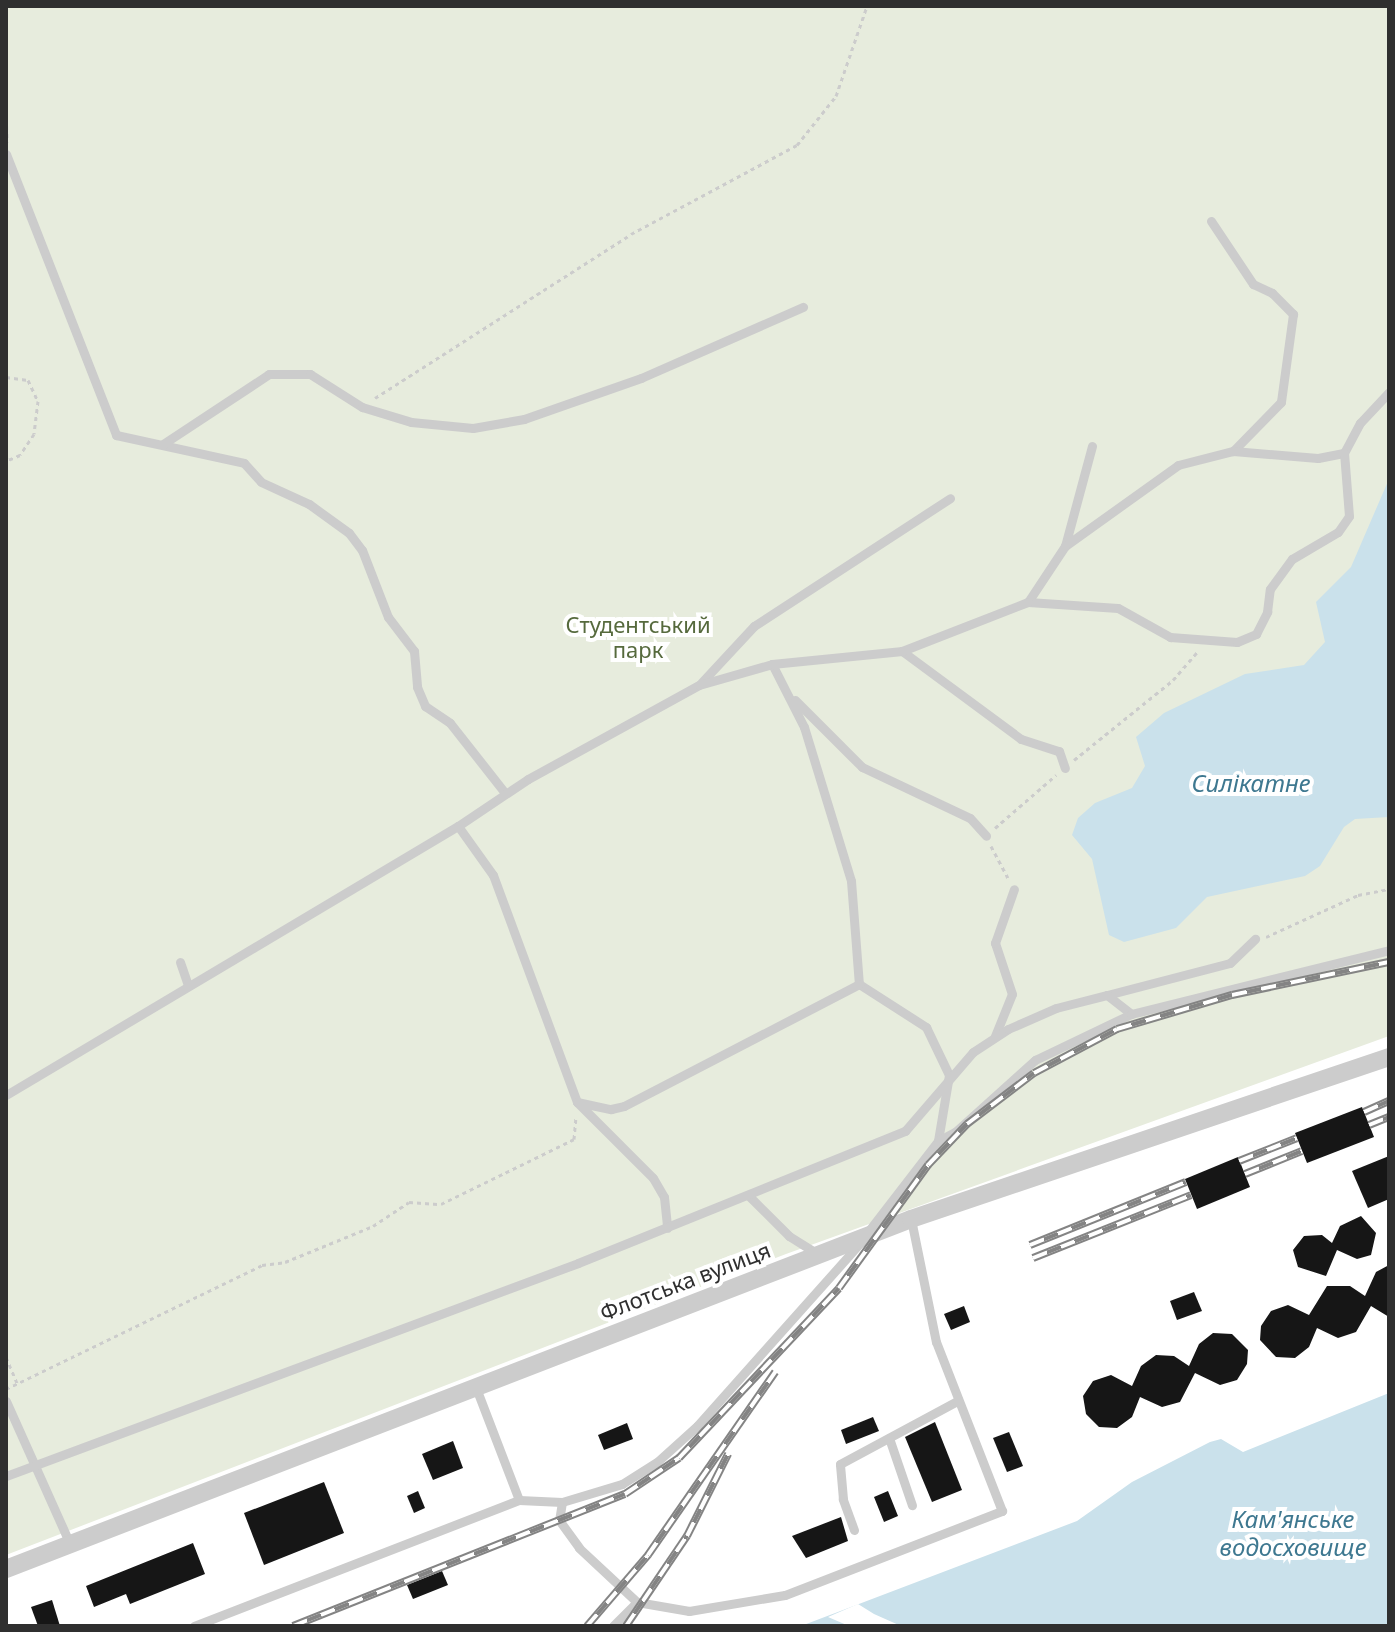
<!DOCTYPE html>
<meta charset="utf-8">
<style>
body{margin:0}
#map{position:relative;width:1395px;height:1632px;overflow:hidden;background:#fff;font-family:"Noto Sans",sans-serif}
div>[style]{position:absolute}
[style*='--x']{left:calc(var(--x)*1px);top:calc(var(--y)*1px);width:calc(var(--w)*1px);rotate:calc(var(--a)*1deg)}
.green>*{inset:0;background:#e7ecdd}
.water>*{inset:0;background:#cae1eb}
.pier>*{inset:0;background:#fff}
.building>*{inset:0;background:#161616}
.path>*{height:3px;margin-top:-1.5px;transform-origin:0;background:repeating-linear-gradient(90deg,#ccc 0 4px,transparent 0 8px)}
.lane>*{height:9px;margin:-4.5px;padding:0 4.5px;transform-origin:4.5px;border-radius:4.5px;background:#ccc}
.street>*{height:18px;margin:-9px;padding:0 9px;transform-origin:9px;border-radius:9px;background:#ccc}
.rail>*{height:8px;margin-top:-4px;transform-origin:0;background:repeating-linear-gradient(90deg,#fff 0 15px,#848484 0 30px);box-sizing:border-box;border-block:2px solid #848484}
span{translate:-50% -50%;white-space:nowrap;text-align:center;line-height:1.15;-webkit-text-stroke:8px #fff;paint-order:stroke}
.park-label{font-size:22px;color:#566a3d}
.street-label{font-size:22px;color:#2f2f2f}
.water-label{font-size:24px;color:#3e7890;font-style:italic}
.frame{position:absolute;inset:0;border:8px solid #2f2f2f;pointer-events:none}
</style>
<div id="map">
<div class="green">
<div style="clip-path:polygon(6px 6px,1389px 6px,1389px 1036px,786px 1254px,6px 1555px)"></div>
</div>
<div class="water">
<div style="clip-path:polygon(1389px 479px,1389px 817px,1355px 819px,1344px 827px,1320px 866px,1305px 876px,1207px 897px,1176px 928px,1124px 942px,1109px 935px,1092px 859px,1072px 835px,1078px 818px,1095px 803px,1132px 788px,1145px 766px,1136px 737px,1164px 713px,1245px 674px,1304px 665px,1325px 642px,1316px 602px,1351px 567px)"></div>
<div style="clip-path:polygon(1389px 1393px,1389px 1626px,801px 1626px,1077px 1521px,1132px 1482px,1210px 1442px,1221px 1439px,1243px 1452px)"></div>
</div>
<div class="pier">
<div style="clip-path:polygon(858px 1604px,874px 1614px,901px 1626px,849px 1626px,828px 1617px)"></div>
</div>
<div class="building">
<div style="clip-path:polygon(1362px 1107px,1374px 1137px,1307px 1163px,1295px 1133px)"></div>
<div style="clip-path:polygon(1389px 1156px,1389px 1199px,1368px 1208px,1352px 1171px)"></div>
<div style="clip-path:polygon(1238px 1157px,1250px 1187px,1197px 1209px,1185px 1179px)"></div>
<div style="clip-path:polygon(1361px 1216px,1376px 1233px,1371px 1255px,1357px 1259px,1337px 1250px,1326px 1276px,1298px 1267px,1293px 1250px,1304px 1236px,1322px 1235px,1332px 1243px,1340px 1226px)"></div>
<div style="clip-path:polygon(1389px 1265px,1389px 1317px,1371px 1306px,1356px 1332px,1338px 1338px,1317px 1328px,1309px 1347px,1295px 1358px,1276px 1357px,1260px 1340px,1261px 1326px,1271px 1311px,1288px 1305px,1309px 1315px,1327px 1286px,1350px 1286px,1365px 1296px,1376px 1272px)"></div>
<div style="clip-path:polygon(1194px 1292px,1202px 1311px,1177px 1320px,1170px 1301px)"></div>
<div style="clip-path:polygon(964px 1306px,970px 1322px,951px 1330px,944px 1314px)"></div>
<div style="clip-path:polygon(1213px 1333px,1232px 1334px,1248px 1350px,1247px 1364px,1237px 1380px,1220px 1385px,1195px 1373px,1180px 1402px,1162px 1407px,1140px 1397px,1132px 1417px,1117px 1428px,1099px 1427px,1086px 1414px,1083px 1396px,1093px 1381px,1111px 1375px,1132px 1386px,1141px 1366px,1156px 1355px,1174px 1356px,1189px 1366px,1199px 1344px)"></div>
<div style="clip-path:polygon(873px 1417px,879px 1431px,846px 1444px,841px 1430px)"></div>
<div style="clip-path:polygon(935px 1422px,962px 1490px,932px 1502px,905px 1437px)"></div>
<div style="clip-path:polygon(627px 1423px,633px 1439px,604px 1450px,598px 1435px)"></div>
<div style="clip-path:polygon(1009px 1432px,1023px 1466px,1007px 1472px,993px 1438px)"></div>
<div style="clip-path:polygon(453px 1441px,463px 1468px,433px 1480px,422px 1454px)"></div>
<div style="clip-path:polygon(324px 1482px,344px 1533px,264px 1565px,244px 1513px)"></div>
<div style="clip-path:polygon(418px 1491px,425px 1508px,414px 1513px,407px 1496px)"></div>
<div style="clip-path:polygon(888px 1491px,898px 1516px,884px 1522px,874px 1497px)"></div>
<div style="clip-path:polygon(841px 1517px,848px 1541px,806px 1558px,792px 1536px)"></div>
<div style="clip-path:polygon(193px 1543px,205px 1574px,130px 1604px,126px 1594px,94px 1607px,86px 1586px)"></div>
<div style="clip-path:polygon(442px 1571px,448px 1585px,413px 1599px,407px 1585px)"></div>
<div style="clip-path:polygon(52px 1600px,60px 1626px,38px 1626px,31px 1607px)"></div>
</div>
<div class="path">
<div style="--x:6;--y:110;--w:32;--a:88"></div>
<div style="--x:6;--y:377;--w:22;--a:8"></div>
<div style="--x:28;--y:380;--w:23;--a:65"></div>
<div style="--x:38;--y:401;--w:33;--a:97"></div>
<div style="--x:34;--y:434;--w:25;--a:124"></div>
<div style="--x:20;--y:455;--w:15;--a:157"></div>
<div style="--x:375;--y:398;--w:304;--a:-32.6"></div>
<div style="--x:631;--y:234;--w:188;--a:-28.2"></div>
<div style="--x:797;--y:145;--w:63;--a:-51.5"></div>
<div style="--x:836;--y:96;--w:95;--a:-71"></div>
<div style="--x:1074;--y:760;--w:127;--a:-38.9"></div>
<div style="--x:1173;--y:680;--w:37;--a:-49"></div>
<div style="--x:995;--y:828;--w:81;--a:-41"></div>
<div style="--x:991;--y:846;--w:36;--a:62"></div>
<div style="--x:1266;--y:937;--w:101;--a:-24.5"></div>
<div style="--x:1358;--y:895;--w:32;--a:-11"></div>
<div style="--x:6;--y:1357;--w:28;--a:67"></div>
<div style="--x:6;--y:1389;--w:284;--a:-25.8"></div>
<div style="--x:262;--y:1265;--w:23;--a:-7"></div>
<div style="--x:285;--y:1262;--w:95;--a:-22.2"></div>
<div style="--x:373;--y:1226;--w:43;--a:-33.7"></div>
<div style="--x:409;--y:1202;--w:32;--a:4"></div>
<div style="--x:441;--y:1204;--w:148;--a:-26"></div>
<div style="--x:574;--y:1139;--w:22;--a:-85"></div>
</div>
<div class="lane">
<div style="--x:6;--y:154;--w:302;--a:68.6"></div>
<div style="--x:116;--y:435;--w:131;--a:12.3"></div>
<div style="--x:244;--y:463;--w:25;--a:48"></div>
<div style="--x:261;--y:482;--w:53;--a:24.6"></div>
<div style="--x:309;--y:504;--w:49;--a:35.9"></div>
<div style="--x:349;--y:533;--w:21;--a:53"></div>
<div style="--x:362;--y:550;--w:72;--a:68.8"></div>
<div style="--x:388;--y:617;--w:43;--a:52.6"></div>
<div style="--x:414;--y:651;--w:36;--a:85"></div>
<div style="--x:417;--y:687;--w:21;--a:67"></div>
<div style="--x:425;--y:706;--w:30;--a:34"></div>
<div style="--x:450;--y:723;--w:89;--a:51.8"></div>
<div style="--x:1211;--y:221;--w:76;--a:56.3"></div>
<div style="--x:1253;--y:284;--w:21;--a:25"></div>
<div style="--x:1272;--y:293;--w:30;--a:45"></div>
<div style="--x:1293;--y:314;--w:89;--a:97.8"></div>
<div style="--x:1281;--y:402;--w:69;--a:134.4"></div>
<div style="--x:1233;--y:451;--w:85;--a:4.7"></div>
<div style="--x:1318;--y:458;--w:26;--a:-11"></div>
<div style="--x:1344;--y:453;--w:34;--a:-62"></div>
<div style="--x:1360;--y:423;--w:42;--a:-46.9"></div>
<div style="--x:163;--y:444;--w:127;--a:-33.4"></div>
<div style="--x:269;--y:374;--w:41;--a:0"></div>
<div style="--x:310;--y:374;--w:62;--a:32.4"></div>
<div style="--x:362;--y:407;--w:51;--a:17"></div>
<div style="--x:411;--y:422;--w:62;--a:5.5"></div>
<div style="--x:473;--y:428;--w:52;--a:-10"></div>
<div style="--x:524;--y:419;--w:124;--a:-19.3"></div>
<div style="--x:641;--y:378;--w:177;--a:-23.7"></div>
<div style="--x:1092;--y:446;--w:104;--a:105.1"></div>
<div style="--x:1065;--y:546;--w:139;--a:-35.6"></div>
<div style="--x:1178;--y:465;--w:57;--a:-14.3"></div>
<div style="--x:1065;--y:546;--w:67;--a:123.5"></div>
<div style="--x:1028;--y:602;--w:90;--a:3.8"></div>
<div style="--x:1118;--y:608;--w:60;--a:29.1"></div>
<div style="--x:1170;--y:637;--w:67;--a:4.3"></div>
<div style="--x:1237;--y:642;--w:21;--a:-23"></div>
<div style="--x:1256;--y:634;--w:25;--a:-63"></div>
<div style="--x:1267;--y:612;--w:23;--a:-83"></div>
<div style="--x:1270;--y:589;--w:37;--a:-54"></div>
<div style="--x:1292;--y:559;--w:53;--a:-30.4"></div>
<div style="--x:1338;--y:532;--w:19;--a:-55"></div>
<div style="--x:1349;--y:516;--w:63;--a:-94.5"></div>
<div style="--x:902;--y:651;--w:148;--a:36.5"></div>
<div style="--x:1021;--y:739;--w:40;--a:18"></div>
<div style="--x:1059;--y:751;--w:18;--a:71"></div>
<div style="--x:772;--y:664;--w:71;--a:63.1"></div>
<div style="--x:804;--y:727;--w:161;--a:73"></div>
<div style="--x:851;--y:881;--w:103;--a:85.6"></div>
<div style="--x:859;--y:984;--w:80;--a:32.7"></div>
<div style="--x:926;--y:1027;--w:53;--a:64.4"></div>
<div style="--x:949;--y:1075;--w:67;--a:99.5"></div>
<div style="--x:938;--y:1141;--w:115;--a:127.6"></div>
<div style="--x:701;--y:683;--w:78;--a:-47.1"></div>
<div style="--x:754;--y:626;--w:234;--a:-33.1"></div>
<div style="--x:795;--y:700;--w:95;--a:45"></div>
<div style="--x:862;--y:767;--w:119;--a:25.3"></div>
<div style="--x:970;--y:818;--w:24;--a:48"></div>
<div style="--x:458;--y:826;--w:60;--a:54.5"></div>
<div style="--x:493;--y:875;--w:242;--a:69.7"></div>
<div style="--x:577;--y:1102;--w:107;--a:45"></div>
<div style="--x:653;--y:1178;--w:22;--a:60"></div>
<div style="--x:664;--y:1197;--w:31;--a:84"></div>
<div style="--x:180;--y:962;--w:24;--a:71"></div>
<div style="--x:1107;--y:995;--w:127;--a:-14.6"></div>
<div style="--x:1230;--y:963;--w:35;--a:-44"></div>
<div style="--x:995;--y:1036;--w:45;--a:-68"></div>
<div style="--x:1012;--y:994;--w:54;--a:-108.4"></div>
<div style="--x:995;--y:943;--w:57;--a:-70.6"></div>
<div style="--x:6;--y:1095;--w:526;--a:-30.76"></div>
<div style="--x:458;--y:826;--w:84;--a:-33.9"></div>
<div style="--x:528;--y:779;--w:195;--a:-28.8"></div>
<div style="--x:699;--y:685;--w:76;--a:-16"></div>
<div style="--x:772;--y:664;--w:131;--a:-5.7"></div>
<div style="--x:902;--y:651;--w:135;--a:-21.3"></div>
<div style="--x:577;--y:1102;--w:35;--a:12"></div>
<div style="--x:611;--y:1109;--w:13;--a:-13"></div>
<div style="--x:624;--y:1106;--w:265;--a:-27.4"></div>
<div style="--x:938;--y:1141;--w:19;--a:-28"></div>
<div style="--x:955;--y:1132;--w:108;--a:-42"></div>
<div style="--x:1035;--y:1060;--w:106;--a:-25.6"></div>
<div style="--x:749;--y:1196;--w:57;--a:45"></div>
<div style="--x:789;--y:1236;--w:36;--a:32"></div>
<div style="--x:6;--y:1401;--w:157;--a:65.9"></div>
<div style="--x:889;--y:1438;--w:71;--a:71.1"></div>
<div style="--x:6;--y:1476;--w:610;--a:-20.42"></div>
<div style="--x:578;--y:1263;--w:353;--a:-22"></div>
<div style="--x:905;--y:1131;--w:104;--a:-49.3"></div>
<div style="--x:973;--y:1052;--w:42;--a:-33.3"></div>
<div style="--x:1008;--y:1029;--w:52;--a:-23.6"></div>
<div style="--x:1056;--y:1008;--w:53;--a:-14.3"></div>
<div style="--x:1107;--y:995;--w:31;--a:38"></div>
<div style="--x:1131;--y:1014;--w:266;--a:-13.9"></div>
<div style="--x:519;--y:1500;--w:43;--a:2.7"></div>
<div style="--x:562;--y:1502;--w:63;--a:-16.7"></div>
<div style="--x:622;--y:1484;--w:41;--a:-32.2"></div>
<div style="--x:657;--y:1462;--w:54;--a:-42"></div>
<div style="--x:697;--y:1426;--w:244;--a:-48.3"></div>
<div style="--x:562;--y:1502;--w:18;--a:99"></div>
<div style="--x:559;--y:1520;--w:34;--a:54"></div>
<div style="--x:579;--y:1548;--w:79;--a:43"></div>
<div style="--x:637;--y:1602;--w:34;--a:135"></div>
<div style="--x:854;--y:1530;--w:33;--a:-110"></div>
<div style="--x:843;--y:1499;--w:35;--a:-95"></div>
<div style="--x:840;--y:1464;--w:133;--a:-28.3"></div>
<div style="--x:637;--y:1602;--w:53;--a:9.8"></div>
<div style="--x:689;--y:1611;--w:97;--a:-9.5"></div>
<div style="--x:785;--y:1595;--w:233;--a:-21.2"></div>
<div style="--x:1002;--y:1511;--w:181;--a:-111.3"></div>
<div style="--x:936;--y:1342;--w:126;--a:-101.5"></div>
<div style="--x:194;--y:1626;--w:349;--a:-21.2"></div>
<div style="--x:519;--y:1500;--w:120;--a:-111"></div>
</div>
<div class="street">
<div style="--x:6;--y:1569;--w:970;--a:-21.14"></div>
<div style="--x:911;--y:1219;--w:505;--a:-18.72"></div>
</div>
<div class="rail">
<div style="--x:1364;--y:1112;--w:27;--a:-24"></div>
<div style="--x:1369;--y:1125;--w:22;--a:-22"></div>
<div style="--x:1239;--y:1161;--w:62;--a:-21.6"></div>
<div style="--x:1245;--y:1174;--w:61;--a:-22"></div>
<div style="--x:1030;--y:1245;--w:168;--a:-22"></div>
<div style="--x:1033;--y:1258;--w:170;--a:-21.7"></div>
<div style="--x:293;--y:1626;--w:357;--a:-21.7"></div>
<div style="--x:625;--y:1494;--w:65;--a:-33.7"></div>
<div style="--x:679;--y:1458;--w:233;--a:-46.7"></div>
<div style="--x:839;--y:1288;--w:152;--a:-54.1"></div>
<div style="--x:928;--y:1165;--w:57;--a:-46.4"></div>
<div style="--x:967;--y:1124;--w:84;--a:-37.3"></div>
<div style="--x:1034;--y:1073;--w:94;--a:-27.9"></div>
<div style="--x:1117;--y:1029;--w:120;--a:-16.5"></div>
<div style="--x:1232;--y:995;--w:160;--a:-11.9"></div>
<div style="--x:587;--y:1626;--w:94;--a:-49.3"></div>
<div style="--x:648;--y:1555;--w:223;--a:-55.2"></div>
<div style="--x:626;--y:1626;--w:109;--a:-55.9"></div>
<div style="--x:687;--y:1536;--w:92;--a:-63.4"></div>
</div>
<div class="park-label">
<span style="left:638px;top:637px">Студентський<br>парк</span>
</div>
<div class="street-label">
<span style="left:685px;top:1281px;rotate:-21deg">Флотська вулиця</span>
</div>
<div class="water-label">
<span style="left:1251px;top:783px">Силікатне</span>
<span style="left:1293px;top:1533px">Кам'янське<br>водосховище</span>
</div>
<div class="frame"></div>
</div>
